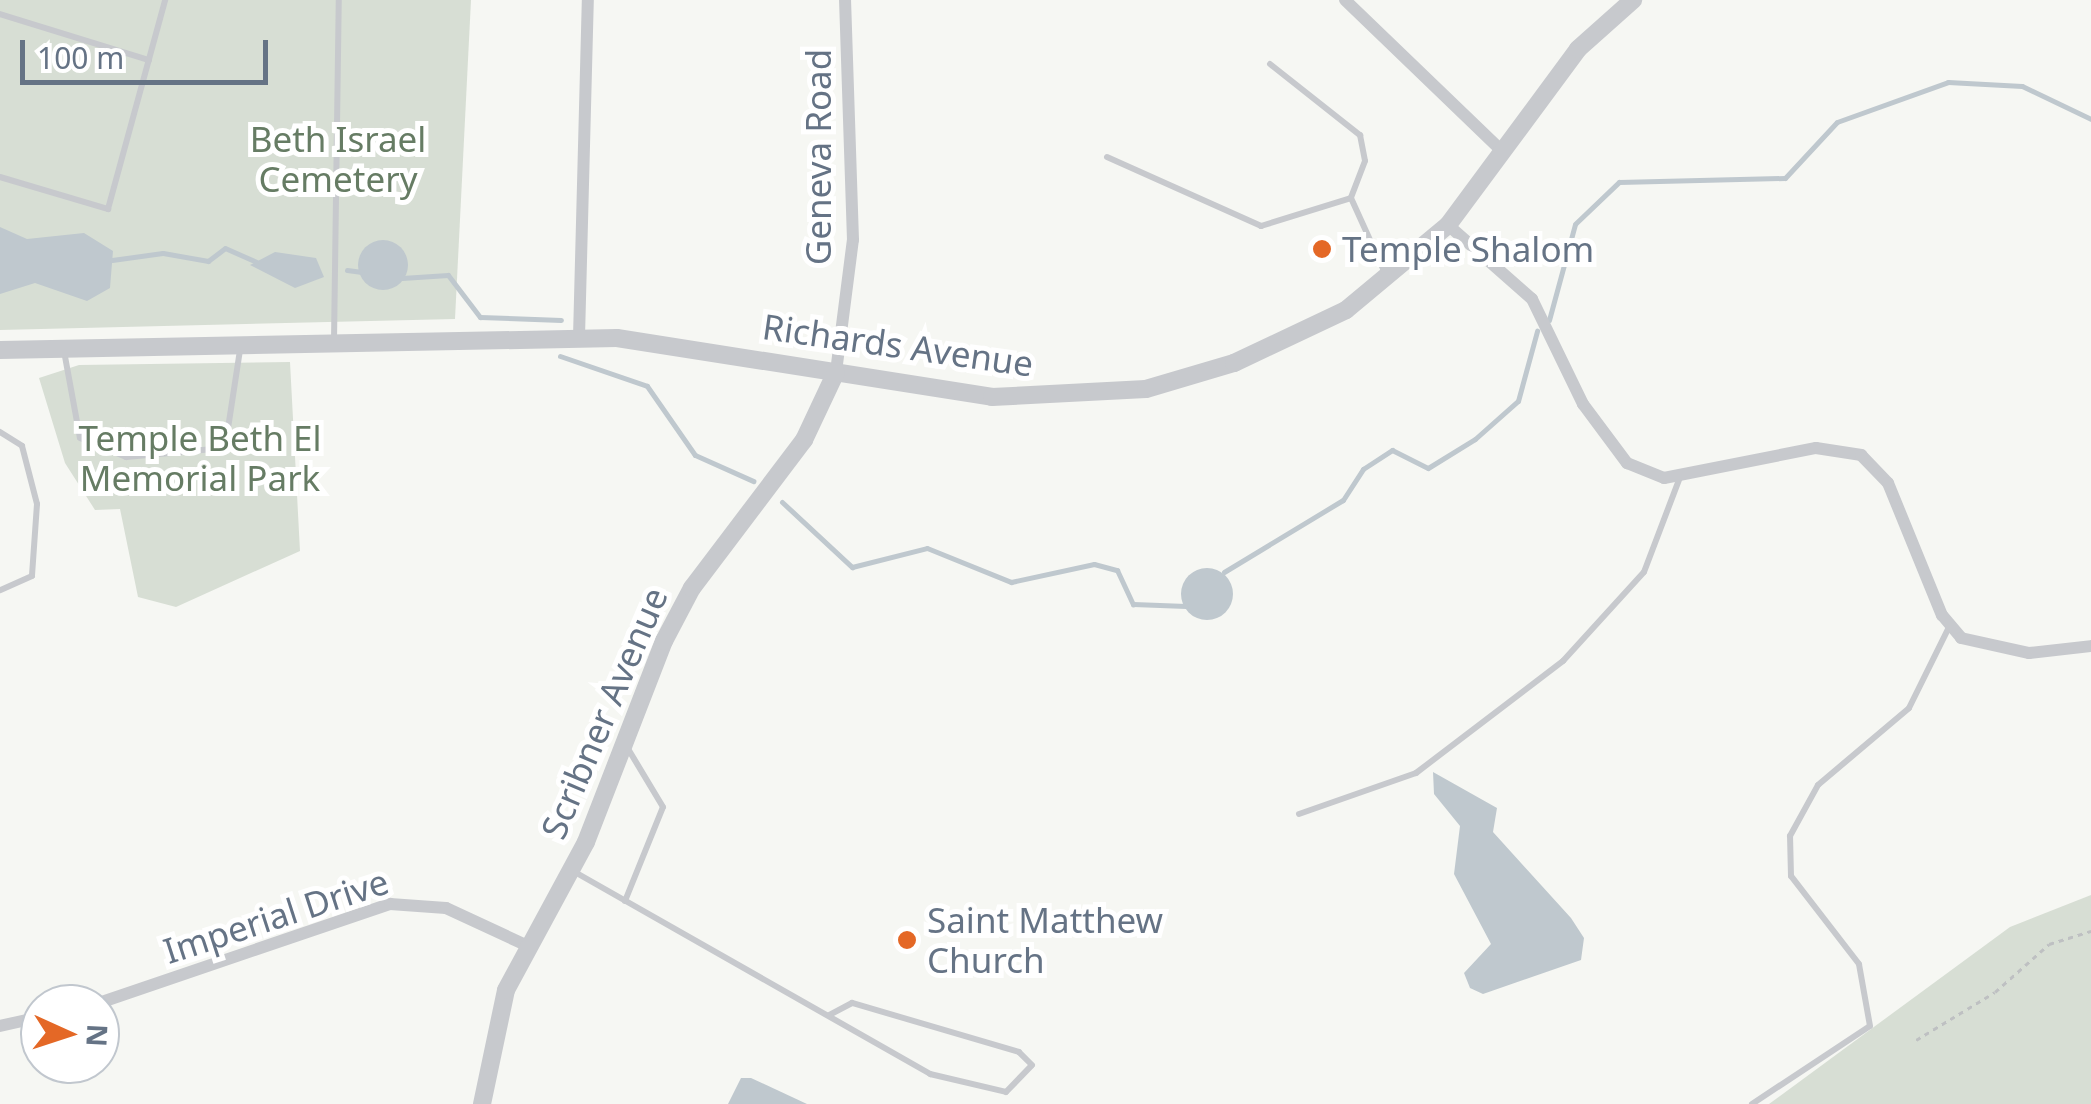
<!DOCTYPE html>
<style>
body{margin:0}
#map{position:relative;width:2091px;height:1104px;overflow:hidden;background:#f6f7f3;font-family:"Noto Sans",sans-serif}
div>[style]{position:absolute}
[style*='--x']{left:calc(var(--x)*1px);top:calc(var(--y)*1px);width:calc(var(--w)*1px);rotate:calc(var(--a)*1deg)}
.green>*{inset:0;background:#d7ded4}
.water>*{inset:0;background:#bfc8ce}
.round{border-radius:50%}
.stream>*{height:5px;margin:-2.5px;padding:0 2.5px;transform-origin:2.5px;border-radius:2.5px;background:#bfc8ce}
.path>*{height:2.5px;margin-top:-1.25px;transform-origin:0;background:repeating-linear-gradient(90deg,#bec0c2 0 5px,transparent 0 10px)}
.service>*{height:6px;margin:-3px;padding:0 3px;transform-origin:3px;border-radius:3px;background:#c7c9cd}
.minor>*{height:12px;margin:-6px;padding:0 6px;transform-origin:6px;border-radius:6px;background:#c7c9cd}
.tertiary>*{height:18px;margin:-9px;padding:0 9px;transform-origin:9px;border-radius:9px;background:#c7c9cd}
.dots>*{width:28px;height:28px;translate:-50% -50%;box-sizing:border-box;border:5px solid #fff;border-radius:50%}
span{translate:-50% -50%;white-space:nowrap;text-align:center;line-height:1.15;-webkit-text-stroke:10px #fff;paint-order:stroke}
.park-label{font-size:35px;color:#667c64}
.street-label{font-size:35px;color:#657385}
.poi-label{font-size:35px;color:#657385}
.left{translate:0 -50%;text-align:left}
.north{position:absolute;left:20px;top:984px;width:100px;height:100px;box-sizing:border-box;background:#fff;border:2px solid #c1c7ce;border-radius:50%;rotate:93deg;font-size:28px;font-weight:700;line-height:40px;text-align:center;color:#657385}
.north::after{content:'';display:block;margin:auto;width:35px;height:45px;background:#e46826;clip-path:polygon(50% 0,100% 100%,50% 72%,0 100%)}
.scale{position:absolute;left:20px;top:40px;width:248px;height:45px;box-sizing:border-box;border:5px solid #657385;border-top:0;padding-left:12px;font-size:30px;line-height:35px;white-space:nowrap;color:#657385;-webkit-text-stroke:8px #fff;paint-order:stroke}
</style>
<div id="map">
<div class="green">
<div style="clip-path:polygon(0 0,471px 0,455px 319px,0 330px)"></div>
<div style="clip-path:polygon(290px 362px,300px 551px,176px 607px,138px 597px,120px 509px,95px 510px,65px 463px,39px 378px,79px 365px)"></div>
<div style="clip-path:polygon(2091px 895px,2091px 1104px,1769px 1104px,2010px 927px)"></div>
</div>
<div class="water">
<div style="clip-path:polygon(0 227px,27px 239px,84px 233px,113px 251px,110px 288px,87px 301px,35px 283px,0 294px)"></div>
<div class="round" style="left:358px;top:240px;width:50px;height:50px"></div>
<div style="clip-path:polygon(275px 252px,316px 258px,324px 277px,295px 288px,250px 265px)"></div>
<div class="round" style="left:1181px;top:568px;width:52px;height:52px"></div>
<div style="clip-path:polygon(1433px 772px,1497px 808px,1493px 832px,1571px 918px,1584px 938px,1581px 960px,1483px 994px,1470px 988px,1464px 973px,1491px 944px,1454px 874px,1460px 826px,1434px 794px)"></div>
<div style="clip-path:polygon(741px 1078px,751px 1078px,807px 1104px,728px 1104px)"></div>
</div>
<div class="stream">
<div style="--x:112;--y:260;--w:51;--a:-7.8"></div>
<div style="--x:163;--y:253;--w:46;--a:10.1"></div>
<div style="--x:208;--y:261;--w:21;--a:-37"></div>
<div style="--x:225;--y:248;--w:34;--a:24"></div>
<div style="--x:347;--y:270;--w:15;--a:8"></div>
<div style="--x:402;--y:278;--w:46;--a:-3.7"></div>
<div style="--x:448;--y:275;--w:53;--a:52.7"></div>
<div style="--x:480;--y:317;--w:81;--a:2.1"></div>
<div style="--x:1549;--y:320;--w:99;--a:-74.8"></div>
<div style="--x:1575;--y:224;--w:61;--a:-43.7"></div>
<div style="--x:1619;--y:182;--w:166;--a:-1.4"></div>
<div style="--x:1785;--y:178;--w:76;--a:-47.1"></div>
<div style="--x:1837;--y:122;--w:118;--a:-19.8"></div>
<div style="--x:1948;--y:82;--w:74;--a:3.1"></div>
<div style="--x:2022;--y:86;--w:76;--a:25.6"></div>
<div style="--x:560;--y:356;--w:92;--a:19"></div>
<div style="--x:647;--y:386;--w:84;--a:55.2"></div>
<div style="--x:695;--y:455;--w:64;--a:24.1"></div>
<div style="--x:782;--y:502;--w:96;--a:42.9"></div>
<div style="--x:852;--y:567;--w:77;--a:-14.2"></div>
<div style="--x:927;--y:548;--w:91;--a:22"></div>
<div style="--x:1011;--y:582;--w:85;--a:-12.2"></div>
<div style="--x:1094;--y:564;--w:24;--a:15"></div>
<div style="--x:1117;--y:570;--w:38;--a:65"></div>
<div style="--x:1133;--y:604;--w:53;--a:2.2"></div>
<div style="--x:1224;--y:572;--w:139;--a:-31.2"></div>
<div style="--x:1343;--y:500;--w:37;--a:-57"></div>
<div style="--x:1363;--y:469;--w:35;--a:-33"></div>
<div style="--x:1392;--y:450;--w:40;--a:26.6"></div>
<div style="--x:1428;--y:468;--w:55;--a:-31.7"></div>
<div style="--x:1475;--y:439;--w:57;--a:-41.5"></div>
<div style="--x:1518;--y:401;--w:73;--a:-74.8"></div>
</div>
<div class="path">
<div style="--x:1916;--y:1040;--w:92;--a:-31.3"></div>
<div style="--x:1995;--y:992;--w:72;--a:-41.6"></div>
<div style="--x:2049;--y:944;--w:44;--a:-17.2"></div>
</div>
<div class="service">
<div style="--x:0;--y:14;--w:156;--a:17.2"></div>
<div style="--x:1270;--y:64;--w:115;--a:38.3"></div>
<div style="--x:1360;--y:135;--w:26;--a:79"></div>
<div style="--x:1365;--y:161;--w:40;--a:111"></div>
<div style="--x:1107;--y:157;--w:169;--a:24.1"></div>
<div style="--x:1261;--y:226;--w:94;--a:-17.3"></div>
<div style="--x:1351;--y:198;--w:85;--a:65.6"></div>
<div style="--x:0;--y:177;--w:113;--a:16.5"></div>
<div style="--x:108;--y:209;--w:217;--a:-74.7"></div>
<div style="--x:334;--y:341;--w:341;--a:-89.2"></div>
<div style="--x:64;--y:351;--w:88;--a:79.6"></div>
<div style="--x:80;--y:438;--w:50;--a:22.4"></div>
<div style="--x:126;--y:457;--w:99;--a:-5.2"></div>
<div style="--x:225;--y:448;--w:99;--a:-81.3"></div>
<div style="--x:0;--y:432;--w:26;--a:32"></div>
<div style="--x:22;--y:446;--w:60;--a:75.5"></div>
<div style="--x:37;--y:504;--w:72;--a:94"></div>
<div style="--x:32;--y:576;--w:35;--a:156"></div>
<div style="--x:1299;--y:814;--w:124;--a:-19.3"></div>
<div style="--x:1416;--y:773;--w:185;--a:-37.3"></div>
<div style="--x:1563;--y:661;--w:120;--a:-47.7"></div>
<div style="--x:1644;--y:572;--w:102;--a:-69.2"></div>
<div style="--x:573;--y:871;--w:411;--a:29.6"></div>
<div style="--x:930;--y:1074;--w:78;--a:13.3"></div>
<div style="--x:1006;--y:1092;--w:37;--a:-46"></div>
<div style="--x:1032;--y:1065;--w:18;--a:-135"></div>
<div style="--x:1019;--y:1052;--w:174;--a:-163.6"></div>
<div style="--x:852;--y:1003;--w:26;--a:152"></div>
<div style="--x:625;--y:901;--w:101;--a:-68"></div>
<div style="--x:663;--y:807;--w:70;--a:-121"></div>
<div style="--x:1752;--y:1104;--w:141;--a:-33.5"></div>
<div style="--x:1870;--y:1026;--w:63;--a:-100.1"></div>
<div style="--x:1859;--y:964;--w:111;--a:-127.7"></div>
<div style="--x:1791;--y:876;--w:40;--a:-91.4"></div>
<div style="--x:1790;--y:836;--w:58;--a:-61.2"></div>
<div style="--x:1818;--y:785;--w:119;--a:-40.2"></div>
<div style="--x:1909;--y:708;--w:90;--a:-63.7"></div>
</div>
<div class="minor">
<div style="--x:1345;--y:0;--w:214;--a:43.9"></div>
<div style="--x:1448;--y:225;--w:112;--a:41.4"></div>
<div style="--x:1532;--y:299;--w:117;--a:64.1"></div>
<div style="--x:1583;--y:404;--w:74;--a:53.3"></div>
<div style="--x:1627;--y:463;--w:40;--a:22"></div>
<div style="--x:1664;--y:478;--w:155;--a:-11.2"></div>
<div style="--x:1816;--y:448;--w:46;--a:8.8"></div>
<div style="--x:1861;--y:455;--w:39;--a:46"></div>
<div style="--x:1888;--y:483;--w:143;--a:67.8"></div>
<div style="--x:1942;--y:615;--w:30;--a:50"></div>
<div style="--x:1961;--y:638;--w:70;--a:12.4"></div>
<div style="--x:2029;--y:653;--w:62;--a:-6.4"></div>
<div style="--x:579;--y:337;--w:337;--a:-88.5"></div>
<div style="--x:836;--y:372;--w:133;--a:-82.7"></div>
<div style="--x:853;--y:240;--w:240;--a:-91.9"></div>
<div style="--x:96;--y:1004;--w:311;--a:-18.8"></div>
<div style="--x:390;--y:904;--w:56;--a:4.1"></div>
<div style="--x:446;--y:908;--w:90;--a:24.9"></div>
<div style="--x:0;--y:1026;--w:41;--a:-12.7"></div>
</div>
<div class="tertiary">
<div style="--x:0;--y:350;--w:617;--a:-1.11"></div>
<div style="--x:617;--y:338;--w:380;--a:8.9"></div>
<div style="--x:992;--y:397;--w:154;--a:-3"></div>
<div style="--x:1146;--y:389;--w:92;--a:-16.5"></div>
<div style="--x:1234;--y:363;--w:124;--a:-25.3"></div>
<div style="--x:1346;--y:310;--w:133;--a:-39.8"></div>
<div style="--x:1448;--y:225;--w:219;--a:-53.5"></div>
<div style="--x:1578;--y:49;--w:74;--a:-41.7"></div>
<div style="--x:482;--y:1104;--w:116;--a:-78.1"></div>
<div style="--x:506;--y:990;--w:168;--a:-61.6"></div>
<div style="--x:586;--y:842;--w:216;--a:-68.8"></div>
<div style="--x:664;--y:641;--w:60;--a:-62.2"></div>
<div style="--x:692;--y:588;--w:186;--a:-52.9"></div>
<div style="--x:804;--y:440;--w:75;--a:-64.8"></div>
</div>
<div class="dots">
<div style="left:1322px;top:249px;background:#e46826"></div>
<div style="left:907px;top:940px;background:#e46826"></div>
</div>
<div class="park-label">
<span style="left:338px;top:159px">Beth Israel<br>Cemetery</span>
<span style="left:200px;top:458px">Temple Beth El<br>Memorial Park</span>
</div>
<div class="street-label">
<span style="left:818px;top:157px;rotate:-90deg">Geneva Road</span>
<span style="left:898px;top:345px;rotate:8deg">Richards Avenue</span>
<span style="left:604px;top:713px;rotate:-67deg">Scribner Avenue</span>
<span style="left:276px;top:916px;rotate:-18deg">Imperial Drive</span>
</div>
<div class="poi-label">
<span class="left" style="left:1342px;top:249px">Temple Shalom</span>
<span class="left" style="left:927px;top:940px">Saint Matthew<br>Church</span>
</div>
<div class="north">N</div>
<div class="scale">100 m</div>
</div>
